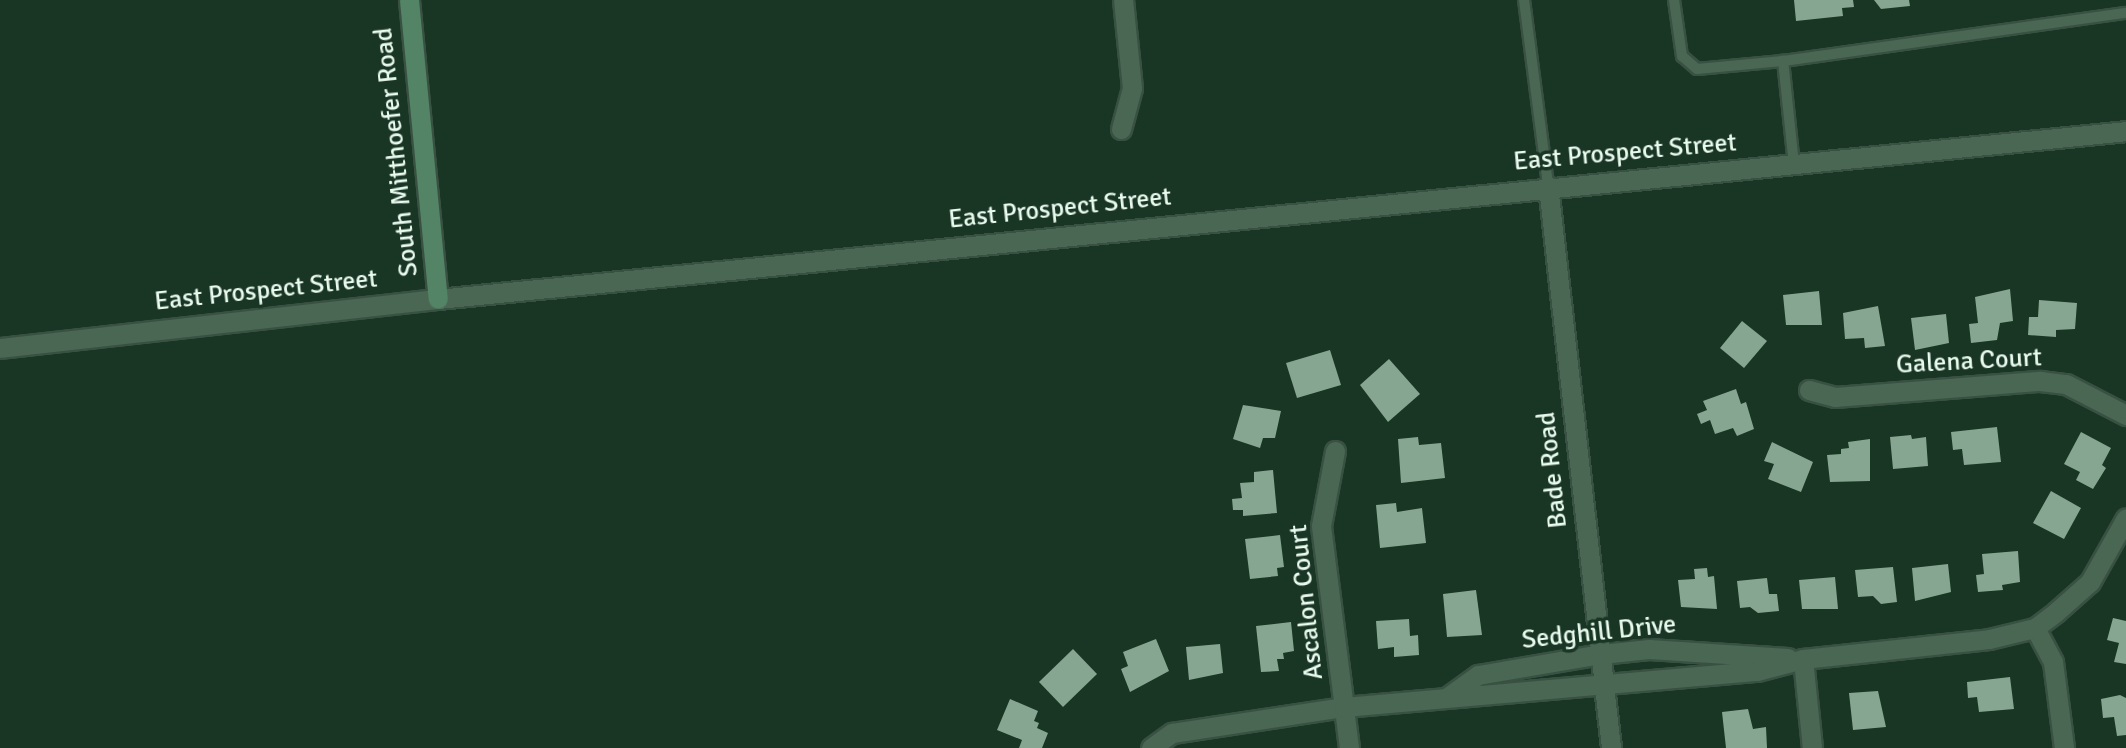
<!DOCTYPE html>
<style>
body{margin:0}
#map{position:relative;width:2126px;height:748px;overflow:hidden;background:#193524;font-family:Signika,sans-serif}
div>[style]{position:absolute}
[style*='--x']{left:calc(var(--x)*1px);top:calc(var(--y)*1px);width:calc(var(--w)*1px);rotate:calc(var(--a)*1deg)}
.building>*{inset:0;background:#87a691}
.roads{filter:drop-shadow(2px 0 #395142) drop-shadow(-2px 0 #395142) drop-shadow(0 2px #395142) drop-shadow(0 -2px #395142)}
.service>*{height:10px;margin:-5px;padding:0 5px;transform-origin:5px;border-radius:5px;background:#4a6754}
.minor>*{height:19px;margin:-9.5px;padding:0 9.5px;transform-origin:9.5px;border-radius:9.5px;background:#4a6754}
.tertiary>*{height:19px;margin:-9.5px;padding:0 9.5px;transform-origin:9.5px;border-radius:9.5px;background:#4a6754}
.secondary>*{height:19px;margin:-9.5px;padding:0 9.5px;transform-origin:9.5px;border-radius:9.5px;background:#528465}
span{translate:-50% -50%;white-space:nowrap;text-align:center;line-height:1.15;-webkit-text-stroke:7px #193524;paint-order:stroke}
.street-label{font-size:26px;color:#e9faee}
</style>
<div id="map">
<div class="building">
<div style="clip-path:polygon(1794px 0,1853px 0,1854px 7px,1842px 8px,1843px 16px,1796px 21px)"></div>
<div style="clip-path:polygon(1874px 0,1909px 0,1910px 6px,1881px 9px)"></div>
<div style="clip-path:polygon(2010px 289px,2013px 321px,2000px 323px,1997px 340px,1971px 343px,1969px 324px,1978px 323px,1975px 297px)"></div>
<div style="clip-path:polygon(1819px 291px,1822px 325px,1786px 325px,1783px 295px)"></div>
<div style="clip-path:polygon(2039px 300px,2077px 303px,2075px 329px,2056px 330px,2056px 337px,2028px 335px,2029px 317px,2038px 317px)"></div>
<div style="clip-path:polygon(1878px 306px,1885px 346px,1865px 348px,1864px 338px,1845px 339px,1843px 313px)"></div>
<div style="clip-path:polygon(1946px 314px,1949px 343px,1915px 350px,1911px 318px)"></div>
<div style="clip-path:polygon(1742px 321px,1767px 341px,1744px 368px,1720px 348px)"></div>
<div style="clip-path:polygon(1330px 350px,1341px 385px,1297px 398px,1286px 363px)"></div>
<div style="clip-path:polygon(1389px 359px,1420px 394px,1388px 422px,1360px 385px)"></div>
<div style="clip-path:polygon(1736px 389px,1741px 404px,1746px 402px,1754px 429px,1737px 436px,1733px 428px,1715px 434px,1710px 420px,1701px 424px,1697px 414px,1707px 410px,1703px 401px)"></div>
<div style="clip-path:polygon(1243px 405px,1281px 411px,1275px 438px,1263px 438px,1260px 448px,1233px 439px)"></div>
<div style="clip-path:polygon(1997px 427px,2001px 462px,1964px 465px,1962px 449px,1953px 450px,1951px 432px)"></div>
<div style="clip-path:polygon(2081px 432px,2111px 448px,2102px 465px,2106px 468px,2093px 489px,2076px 480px,2080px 472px,2064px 464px)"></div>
<div style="clip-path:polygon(1911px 435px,1912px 439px,1926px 437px,1928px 466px,1893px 469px,1890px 437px)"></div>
<div style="clip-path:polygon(1418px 437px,1419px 445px,1441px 443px,1445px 478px,1401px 483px,1398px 439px)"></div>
<div style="clip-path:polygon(1870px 439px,1870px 481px,1830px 482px,1827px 455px,1841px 454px,1841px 449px,1849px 448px,1848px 442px)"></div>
<div style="clip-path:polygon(1772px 442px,1813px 462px,1801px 492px,1768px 479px,1774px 464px,1764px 461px)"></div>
<div style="clip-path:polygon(1273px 470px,1277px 513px,1243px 516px,1243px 510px,1233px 510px,1232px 499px,1242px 498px,1240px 483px,1254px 482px,1254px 472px)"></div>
<div style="clip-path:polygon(2051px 491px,2081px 508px,2064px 539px,2033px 523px)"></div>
<div style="clip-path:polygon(1396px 503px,1397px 512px,1422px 508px,1426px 543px,1380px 548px,1376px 505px)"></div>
<div style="clip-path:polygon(1280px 535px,1284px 567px,1277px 568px,1278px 576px,1250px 579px,1245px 539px)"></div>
<div style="clip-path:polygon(2018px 551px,2020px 582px,2002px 585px,2003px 590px,1978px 592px,1976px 575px,1984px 574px,1982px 554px)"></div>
<div style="clip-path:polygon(1948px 564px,1951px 592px,1915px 601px,1912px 568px)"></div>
<div style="clip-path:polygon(1893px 567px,1897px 602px,1881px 604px,1873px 596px,1858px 597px,1855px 570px)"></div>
<div style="clip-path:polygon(1707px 568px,1708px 577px,1714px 576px,1717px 609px,1681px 607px,1678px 580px,1695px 579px,1694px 569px)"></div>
<div style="clip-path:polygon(1835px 577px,1838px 609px,1802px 609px,1799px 580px)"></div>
<div style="clip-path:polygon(1767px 578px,1769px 594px,1777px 594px,1779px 611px,1758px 613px,1750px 607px,1740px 608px,1737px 581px)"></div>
<div style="clip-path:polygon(1476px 590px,1482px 635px,1447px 637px,1443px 594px)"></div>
<div style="clip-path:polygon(2113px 618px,2126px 621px,2126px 664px,2114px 662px,2119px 643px,2107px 640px)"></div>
<div style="clip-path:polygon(1409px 619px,1410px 636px,1418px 635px,1419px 655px,1394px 657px,1394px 647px,1378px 649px,1376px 621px)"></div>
<div style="clip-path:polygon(1291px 622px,1294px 651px,1283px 653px,1284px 659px,1277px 659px,1279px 671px,1261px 672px,1256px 626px)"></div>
<div style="clip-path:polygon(1156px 639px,1169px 671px,1130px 692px,1121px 669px,1128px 666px,1123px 652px)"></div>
<div style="clip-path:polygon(1220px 644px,1223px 673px,1189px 680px,1186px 647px)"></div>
<div style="clip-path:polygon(1073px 649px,1097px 674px,1063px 707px,1039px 682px)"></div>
<div style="clip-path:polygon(2010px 677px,2014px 709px,1979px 712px,1977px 697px,1968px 698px,1967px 682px)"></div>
<div style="clip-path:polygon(1878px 691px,1886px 727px,1853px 730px,1849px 693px)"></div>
<div style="clip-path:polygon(2120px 695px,2126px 698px,2126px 735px,2117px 736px,2114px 717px,2103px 718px,2101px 699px)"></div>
<div style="clip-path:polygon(1010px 699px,1038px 711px,1034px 721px,1039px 723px,1037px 728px,1048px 733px,1042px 748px,1019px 748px,1022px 740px,997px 730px)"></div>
<div style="clip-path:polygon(1748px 709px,1753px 729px,1766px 727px,1767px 748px,1726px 748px,1722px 712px)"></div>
</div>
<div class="roads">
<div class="service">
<div style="--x:1524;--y:0;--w:188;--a:82.6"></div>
<div style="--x:1674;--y:0;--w:57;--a:81.9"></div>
<div style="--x:1682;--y:56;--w:20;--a:41"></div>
<div style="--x:1697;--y:69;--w:86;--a:-5.3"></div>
<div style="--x:1794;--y:165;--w:105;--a:-96"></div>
<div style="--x:1783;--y:61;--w:346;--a:-8"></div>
</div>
<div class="minor">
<div style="--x:1121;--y:129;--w:42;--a:-75"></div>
<div style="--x:1132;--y:88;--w:88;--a:-95.8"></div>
<div style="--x:1548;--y:186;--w:566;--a:83.6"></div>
<div style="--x:1809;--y:390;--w:27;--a:15"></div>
<div style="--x:1835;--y:397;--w:206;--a:-4.5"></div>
<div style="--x:2040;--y:381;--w:26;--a:7"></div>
<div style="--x:2066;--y:384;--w:68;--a:27.3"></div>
<div style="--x:1335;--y:451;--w:76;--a:100.6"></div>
<div style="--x:1321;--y:526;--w:224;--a:82.8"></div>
<div style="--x:2035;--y:628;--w:38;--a:62"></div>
<div style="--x:2053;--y:662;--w:87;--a:82.7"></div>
<div style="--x:1803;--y:659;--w:89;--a:84.2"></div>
<div style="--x:1449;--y:696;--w:36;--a:-36"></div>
<div style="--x:1478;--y:675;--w:125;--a:-9.7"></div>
<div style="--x:1601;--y:654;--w:48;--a:-5.9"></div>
<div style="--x:1649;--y:649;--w:139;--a:3.7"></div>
<div style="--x:1151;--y:748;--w:26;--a:-36"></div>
<div style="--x:1172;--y:733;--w:174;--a:-8.6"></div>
<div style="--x:1344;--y:707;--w:415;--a:-5"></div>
<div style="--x:1757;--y:671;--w:48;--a:-14.6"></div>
<div style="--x:1803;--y:659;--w:187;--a:-6.1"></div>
<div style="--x:1989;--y:639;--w:47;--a:-13.4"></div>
<div style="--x:2035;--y:628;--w:26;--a:-37"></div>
<div style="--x:2056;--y:612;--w:45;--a:-41.4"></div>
<div style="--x:2090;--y:582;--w:73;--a:-60.6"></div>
</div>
<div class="tertiary">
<div style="--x:0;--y:348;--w:441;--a:-6.4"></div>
<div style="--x:438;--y:299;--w:1696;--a:-5.68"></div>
</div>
<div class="secondary">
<div style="--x:409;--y:0;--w:300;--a:84.5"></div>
</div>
</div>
<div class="street-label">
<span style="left:397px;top:152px;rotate:-96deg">South Mitthoefer Road</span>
<span style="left:1625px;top:153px;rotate:-5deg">East Prospect Street</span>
<span style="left:1060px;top:209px;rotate:-6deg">East Prospect Street</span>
<span style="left:266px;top:291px;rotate:-6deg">East Prospect Street</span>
<span style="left:1969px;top:362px;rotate:-3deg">Galena Court</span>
<span style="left:1553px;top:470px;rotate:-96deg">Bade Road</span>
<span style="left:1307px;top:602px;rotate:-96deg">Ascalon Court</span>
<span style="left:1599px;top:633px;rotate:-6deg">Sedghill Drive</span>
</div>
</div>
